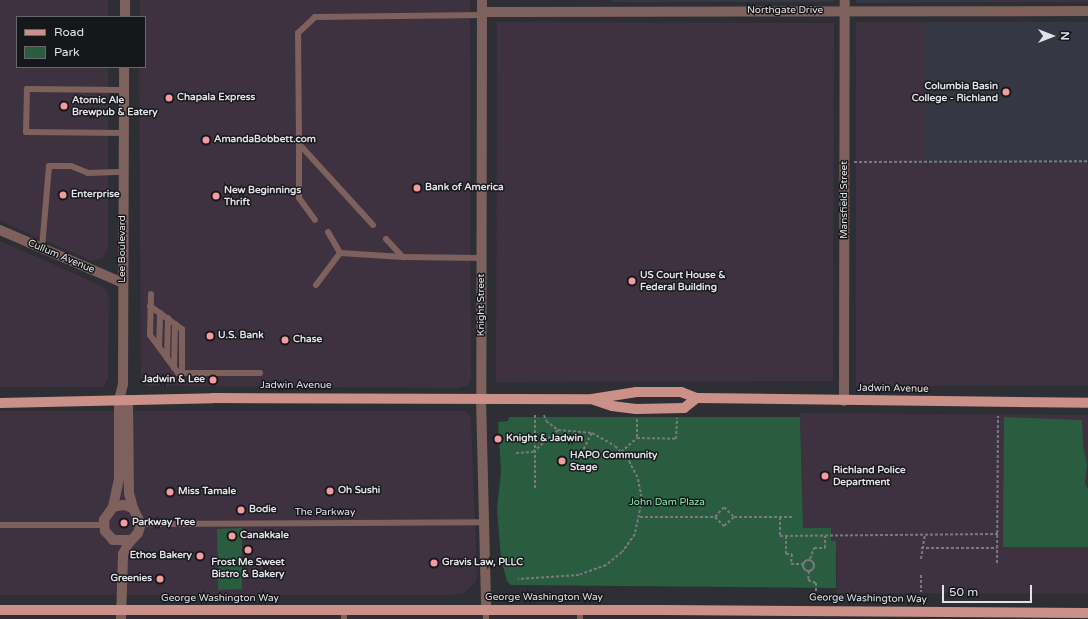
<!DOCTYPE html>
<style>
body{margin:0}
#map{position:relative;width:1088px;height:619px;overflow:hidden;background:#2d2f35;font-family:"Varela Round",sans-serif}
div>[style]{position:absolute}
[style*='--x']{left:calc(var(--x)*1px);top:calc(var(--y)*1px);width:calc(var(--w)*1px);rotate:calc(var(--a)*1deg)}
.commercial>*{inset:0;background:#3e3140}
.built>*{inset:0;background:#353743}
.green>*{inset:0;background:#2a5c3f}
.path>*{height:2px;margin-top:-1px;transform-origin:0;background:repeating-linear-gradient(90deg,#797a80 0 3px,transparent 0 5px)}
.path>.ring{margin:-1px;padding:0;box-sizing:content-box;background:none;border:2px solid #797a80;border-radius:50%}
.service>*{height:6px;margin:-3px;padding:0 3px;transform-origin:3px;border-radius:3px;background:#7e615c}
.minor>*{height:10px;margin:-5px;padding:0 5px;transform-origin:5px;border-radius:5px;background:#7e615c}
.tertiary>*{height:10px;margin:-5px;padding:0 5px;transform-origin:5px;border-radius:5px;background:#7e615c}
.primary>*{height:10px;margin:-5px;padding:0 5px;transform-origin:5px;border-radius:5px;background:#cb9188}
.dots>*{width:11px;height:11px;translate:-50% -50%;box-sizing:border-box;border:2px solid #16171a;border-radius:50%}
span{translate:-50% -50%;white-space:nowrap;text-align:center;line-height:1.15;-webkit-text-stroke:3px #16171a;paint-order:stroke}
.street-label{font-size:10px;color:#e1e2e7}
.poi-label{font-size:10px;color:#e1e2e7;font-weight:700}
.right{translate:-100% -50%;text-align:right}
.left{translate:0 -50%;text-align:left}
.park-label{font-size:10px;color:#8ee7b1}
.legend{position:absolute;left:16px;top:16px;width:130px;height:52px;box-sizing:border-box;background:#16171a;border:1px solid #67686c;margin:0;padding:5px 7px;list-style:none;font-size:12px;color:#e1e2e7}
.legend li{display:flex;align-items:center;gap:8px;height:20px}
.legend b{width:20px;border:1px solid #67686c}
.north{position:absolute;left:1032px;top:16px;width:40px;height:40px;-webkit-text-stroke:3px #16171a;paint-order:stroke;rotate:90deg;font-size:11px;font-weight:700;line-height:16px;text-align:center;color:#e1e2e7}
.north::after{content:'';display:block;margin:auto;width:14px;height:18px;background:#e1e2e7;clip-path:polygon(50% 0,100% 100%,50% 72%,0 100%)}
.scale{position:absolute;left:942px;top:585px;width:90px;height:18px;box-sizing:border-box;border:2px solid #e1e2e7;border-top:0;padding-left:5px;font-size:12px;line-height:14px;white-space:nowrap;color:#e1e2e7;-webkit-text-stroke:3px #16171a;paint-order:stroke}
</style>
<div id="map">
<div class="commercial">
<div style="clip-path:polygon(0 0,108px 0,108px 17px,17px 17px,17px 67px,108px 67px,108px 249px,102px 259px,92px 261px,0 221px)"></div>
<div style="clip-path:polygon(140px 0,470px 0,471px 378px,468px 385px,459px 388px,148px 386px,141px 382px,139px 67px,145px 67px,145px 17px,140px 17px)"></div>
<div style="clip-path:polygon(992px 0,1088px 0,1088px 2px,992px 2px)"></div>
<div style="clip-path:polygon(497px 22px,834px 23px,833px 381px,496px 382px)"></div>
<div style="clip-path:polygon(856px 22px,923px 22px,923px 163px,1088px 164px,1088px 386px,856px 386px)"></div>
<div style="clip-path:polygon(0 241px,100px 285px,107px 291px,109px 298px,108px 378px,104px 387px,0 387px)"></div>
<div style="clip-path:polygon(0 411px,465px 411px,471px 417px,471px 421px,477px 576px,475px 583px,464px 593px,452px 595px,0 595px)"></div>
<div style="clip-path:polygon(800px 413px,1088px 415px,1088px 594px,837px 593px,836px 542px,831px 541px,830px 528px,803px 529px)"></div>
</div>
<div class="built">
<div style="clip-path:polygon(611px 0,834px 0,834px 2px,611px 2px)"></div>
<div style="clip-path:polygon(856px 0,992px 0,992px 2px,856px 3px)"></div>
<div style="clip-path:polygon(923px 22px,1088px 22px,1088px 164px,923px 163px)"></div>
</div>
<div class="green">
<div style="clip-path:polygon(509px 417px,800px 417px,803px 528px,831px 528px,831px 541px,836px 541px,836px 588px,511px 585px,507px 581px,501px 559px,497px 509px,501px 472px,498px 422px,508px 421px)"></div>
<div style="clip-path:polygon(1004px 417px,1082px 420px,1083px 445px,1087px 464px,1085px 483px,1088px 490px,1088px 547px,1003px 547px)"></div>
<div style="clip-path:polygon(242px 528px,242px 589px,218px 590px,217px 529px)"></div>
</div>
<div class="path">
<div style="--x:854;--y:162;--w:234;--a:-0.2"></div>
<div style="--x:544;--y:415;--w:6;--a:72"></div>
<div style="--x:546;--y:421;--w:15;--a:37"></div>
<div style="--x:637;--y:419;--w:19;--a:90"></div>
<div style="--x:621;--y:452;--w:21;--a:-41"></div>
<div style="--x:637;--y:438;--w:39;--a:1"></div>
<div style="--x:676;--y:439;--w:21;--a:-87"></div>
<div style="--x:516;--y:453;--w:17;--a:-3"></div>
<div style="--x:533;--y:452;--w:33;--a:-41"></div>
<div style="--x:558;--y:430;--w:34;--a:5"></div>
<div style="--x:592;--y:433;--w:26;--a:29"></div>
<div style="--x:615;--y:446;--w:21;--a:47"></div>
<div style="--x:629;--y:461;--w:20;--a:63"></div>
<div style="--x:638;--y:479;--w:21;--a:79"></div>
<div style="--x:642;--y:500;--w:35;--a:102"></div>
<div style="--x:635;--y:534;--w:22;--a:126"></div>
<div style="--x:622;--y:552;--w:21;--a:141"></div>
<div style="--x:606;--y:565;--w:29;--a:160"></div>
<div style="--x:579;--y:575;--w:61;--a:176.2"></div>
<div style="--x:579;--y:458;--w:28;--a:-63"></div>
<div style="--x:535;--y:488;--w:73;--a:-90"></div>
<div style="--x:640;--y:517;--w:75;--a:0"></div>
<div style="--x:715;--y:517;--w:13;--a:45"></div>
<div style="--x:724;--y:526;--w:13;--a:-42"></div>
<div style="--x:734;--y:517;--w:58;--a:0"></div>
<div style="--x:715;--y:517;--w:13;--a:-48"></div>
<div style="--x:724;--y:507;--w:14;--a:45"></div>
<div style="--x:780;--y:517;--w:19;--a:90"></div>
<div style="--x:780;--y:536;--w:218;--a:-0.5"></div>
<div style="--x:786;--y:536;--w:18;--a:90"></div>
<div style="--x:786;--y:554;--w:6;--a:0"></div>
<div style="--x:792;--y:554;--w:10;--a:96"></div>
<div style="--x:791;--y:564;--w:12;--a:0"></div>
<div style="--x:921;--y:548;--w:76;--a:0"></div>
<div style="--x:810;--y:559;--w:12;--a:-70"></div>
<div style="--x:814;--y:548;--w:11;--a:0"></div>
<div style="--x:825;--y:548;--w:12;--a:-90"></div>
<div style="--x:921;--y:559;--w:25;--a:-81"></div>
<div class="ring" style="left:802.5px;top:559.5px;width:9px;height:9px"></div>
<div style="--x:997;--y:563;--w:147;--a:-89.6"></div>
<div style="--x:809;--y:571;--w:9;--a:96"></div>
<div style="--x:808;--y:580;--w:9;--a:21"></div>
<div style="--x:816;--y:583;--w:9;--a:90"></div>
<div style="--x:921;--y:575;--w:17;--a:90"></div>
</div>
<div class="service">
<div style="--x:124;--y:133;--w:98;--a:-179.4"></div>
<div style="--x:26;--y:132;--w:43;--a:-88.7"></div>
<div style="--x:27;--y:89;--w:97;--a:0.6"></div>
<div style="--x:299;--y:144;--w:54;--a:90"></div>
<div style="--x:299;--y:198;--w:27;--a:54"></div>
<div style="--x:373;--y:225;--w:110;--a:-132.4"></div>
<div style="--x:299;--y:144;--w:111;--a:-90.5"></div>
<div style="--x:298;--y:33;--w:23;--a:-43"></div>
<div style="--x:315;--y:17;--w:167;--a:-0.7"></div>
<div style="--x:328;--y:232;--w:24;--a:60"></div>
<div style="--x:340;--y:253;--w:63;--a:3.6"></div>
<div style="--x:386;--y:239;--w:25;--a:47"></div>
<div style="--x:403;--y:257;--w:79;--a:0.7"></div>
<div style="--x:42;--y:248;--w:82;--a:-85.1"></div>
<div style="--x:49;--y:166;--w:22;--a:0"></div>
<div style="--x:71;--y:166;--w:18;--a:22"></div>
<div style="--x:88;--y:173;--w:36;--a:-2"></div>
<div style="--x:316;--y:285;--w:40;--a:-53"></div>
<div style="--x:151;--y:294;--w:41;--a:91.4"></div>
<div style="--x:150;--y:335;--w:47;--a:53.6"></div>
<div style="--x:178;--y:373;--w:82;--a:0"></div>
<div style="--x:150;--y:306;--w:39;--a:36"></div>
<div style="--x:182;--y:329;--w:44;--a:90"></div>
<div style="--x:159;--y:347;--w:34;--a:-88"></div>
<div style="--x:167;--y:358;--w:40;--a:-88.6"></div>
<div style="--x:174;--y:368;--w:44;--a:-88.7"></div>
<div style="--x:141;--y:524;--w:343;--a:-0.3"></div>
<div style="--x:0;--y:525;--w:104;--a:0"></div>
<div style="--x:344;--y:610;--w:9;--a:90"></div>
<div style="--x:486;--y:610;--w:9;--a:90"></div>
<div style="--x:580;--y:619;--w:9;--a:-90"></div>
</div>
<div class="minor">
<div style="--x:482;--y:12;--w:606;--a:-0.09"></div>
<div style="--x:128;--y:400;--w:93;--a:89.4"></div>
<div style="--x:129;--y:493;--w:16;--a:75"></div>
<div style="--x:844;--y:401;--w:401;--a:-89.9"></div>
<div style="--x:113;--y:507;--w:30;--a:-78"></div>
<div style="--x:119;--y:478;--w:78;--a:-90"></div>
<div style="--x:121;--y:619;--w:65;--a:-88.2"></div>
<div style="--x:123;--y:554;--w:11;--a:-63"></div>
<div style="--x:128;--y:544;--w:15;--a:-48"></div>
<div style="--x:138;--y:533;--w:9;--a:-72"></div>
<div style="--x:141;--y:524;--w:18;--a:-117"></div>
<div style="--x:133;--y:508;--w:10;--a:-163"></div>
<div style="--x:123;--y:505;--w:10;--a:169"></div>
<div style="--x:113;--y:507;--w:16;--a:125"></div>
<div style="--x:104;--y:520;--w:11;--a:85"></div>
<div style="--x:105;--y:531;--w:12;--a:48"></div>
<div style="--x:113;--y:540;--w:18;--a:0"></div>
</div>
<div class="tertiary">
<div style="--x:482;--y:0;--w:398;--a:90.1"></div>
<div style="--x:481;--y:398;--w:212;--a:88.6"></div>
<div style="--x:125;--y:17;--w:17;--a:-90"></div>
<div style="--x:0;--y:230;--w:134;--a:23.3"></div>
<div style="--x:119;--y:400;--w:16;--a:-76"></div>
<div style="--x:123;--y:384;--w:317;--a:-89.8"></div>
</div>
<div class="primary">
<div style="--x:594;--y:400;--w:19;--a:18"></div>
<div style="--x:612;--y:406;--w:24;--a:7"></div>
<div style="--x:636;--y:409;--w:48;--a:-1.2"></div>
<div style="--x:684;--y:408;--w:16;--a:-38"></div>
<div style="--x:0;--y:403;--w:213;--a:-1.3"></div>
<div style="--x:213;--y:398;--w:379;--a:0.2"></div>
<div style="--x:592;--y:399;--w:45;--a:-9"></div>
<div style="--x:636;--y:392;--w:45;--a:0"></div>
<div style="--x:681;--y:392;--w:17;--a:21"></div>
<div style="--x:697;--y:398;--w:391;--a:0.7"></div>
<div style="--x:0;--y:610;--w:666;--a:0"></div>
<div style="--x:666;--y:610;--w:422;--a:0.4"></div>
</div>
<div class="dots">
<div style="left:1006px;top:92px;background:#f49b9f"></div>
<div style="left:169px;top:98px;background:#f49b9f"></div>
<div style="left:64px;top:106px;background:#f49b9f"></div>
<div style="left:206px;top:140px;background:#f49b9f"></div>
<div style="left:417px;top:188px;background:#f49b9f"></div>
<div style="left:63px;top:195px;background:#f49b9f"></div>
<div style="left:216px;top:196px;background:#f49b9f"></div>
<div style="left:632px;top:281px;background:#f49b9f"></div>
<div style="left:210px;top:336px;background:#f49b9f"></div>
<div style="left:285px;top:340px;background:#f49b9f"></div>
<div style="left:213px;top:380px;background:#f49b9f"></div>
<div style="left:498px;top:439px;background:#f49b9f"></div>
<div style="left:562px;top:461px;background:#f49b9f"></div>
<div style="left:825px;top:476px;background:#f49b9f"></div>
<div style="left:330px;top:491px;background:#f49b9f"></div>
<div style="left:170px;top:492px;background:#f49b9f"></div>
<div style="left:241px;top:510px;background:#f49b9f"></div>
<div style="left:124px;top:523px;background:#f49b9f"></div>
<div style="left:232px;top:536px;background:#f49b9f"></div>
<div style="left:248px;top:550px;background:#f49b9f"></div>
<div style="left:200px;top:556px;background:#f49b9f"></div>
<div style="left:434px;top:563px;background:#f49b9f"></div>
<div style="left:160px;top:579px;background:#f49b9f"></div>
</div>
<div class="street-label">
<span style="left:785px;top:11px">Northgate Drive</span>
<span style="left:845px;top:200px;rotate:-90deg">Mansfield Street</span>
<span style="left:123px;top:249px;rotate:-90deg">Lee Boulevard</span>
<span style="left:61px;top:257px;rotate:23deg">Cullum Avenue</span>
<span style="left:482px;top:305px;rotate:-90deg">Knight Street</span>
<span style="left:296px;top:386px">Jadwin Avenue</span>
<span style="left:893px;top:389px;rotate:1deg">Jadwin Avenue</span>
<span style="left:325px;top:513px">The Parkway</span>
<span style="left:544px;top:598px">George Washington Way</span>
<span style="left:220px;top:599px">George Washington Way</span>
<span style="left:868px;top:599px;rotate:1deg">George Washington Way</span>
</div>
<div class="poi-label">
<span class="right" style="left:998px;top:92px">Columbia Basin<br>College - Richland</span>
<span class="left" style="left:177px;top:98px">Chapala Express</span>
<span class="left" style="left:72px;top:106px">Atomic Ale<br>Brewpub &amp; Eatery</span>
<span class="left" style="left:214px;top:140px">AmandaBobbett.com</span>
<span class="left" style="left:425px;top:188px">Bank of America</span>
<span class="left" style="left:224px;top:196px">New Beginnings<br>Thrift</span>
<span class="left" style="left:71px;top:195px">Enterprise</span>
<span class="left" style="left:640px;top:281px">US Court House &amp;<br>Federal Building</span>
<span class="left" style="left:218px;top:336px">U.S. Bank</span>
<span class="left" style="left:293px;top:340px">Chase</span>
<span class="right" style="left:205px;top:380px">Jadwin &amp; Lee</span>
<span class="left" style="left:506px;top:439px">Knight &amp; Jadwin</span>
<span class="left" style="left:570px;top:461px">HAPO Community<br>Stage</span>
<span class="left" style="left:833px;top:476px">Richland Police<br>Department</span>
<span class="left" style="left:338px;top:491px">Oh Sushi</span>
<span class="left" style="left:178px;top:492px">Miss Tamale</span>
<span class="left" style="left:249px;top:510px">Bodie</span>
<span class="left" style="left:132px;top:523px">Parkway Tree</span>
<span class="left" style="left:240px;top:536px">Canakkale</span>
<span class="right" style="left:192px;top:556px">Ethos Bakery</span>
<span style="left:248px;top:568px">Frost Me Sweet<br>Bistro &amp; Bakery</span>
<span class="left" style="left:442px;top:563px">Gravis Law, PLLC</span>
<span class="right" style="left:152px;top:579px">Greenies</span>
</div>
<div class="park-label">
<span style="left:667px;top:503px">John Dam Plaza</span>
</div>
<ul class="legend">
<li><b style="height:5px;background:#cb9188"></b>Road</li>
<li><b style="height:11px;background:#2a5c3f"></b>Park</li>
</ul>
<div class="north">N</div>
<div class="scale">50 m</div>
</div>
